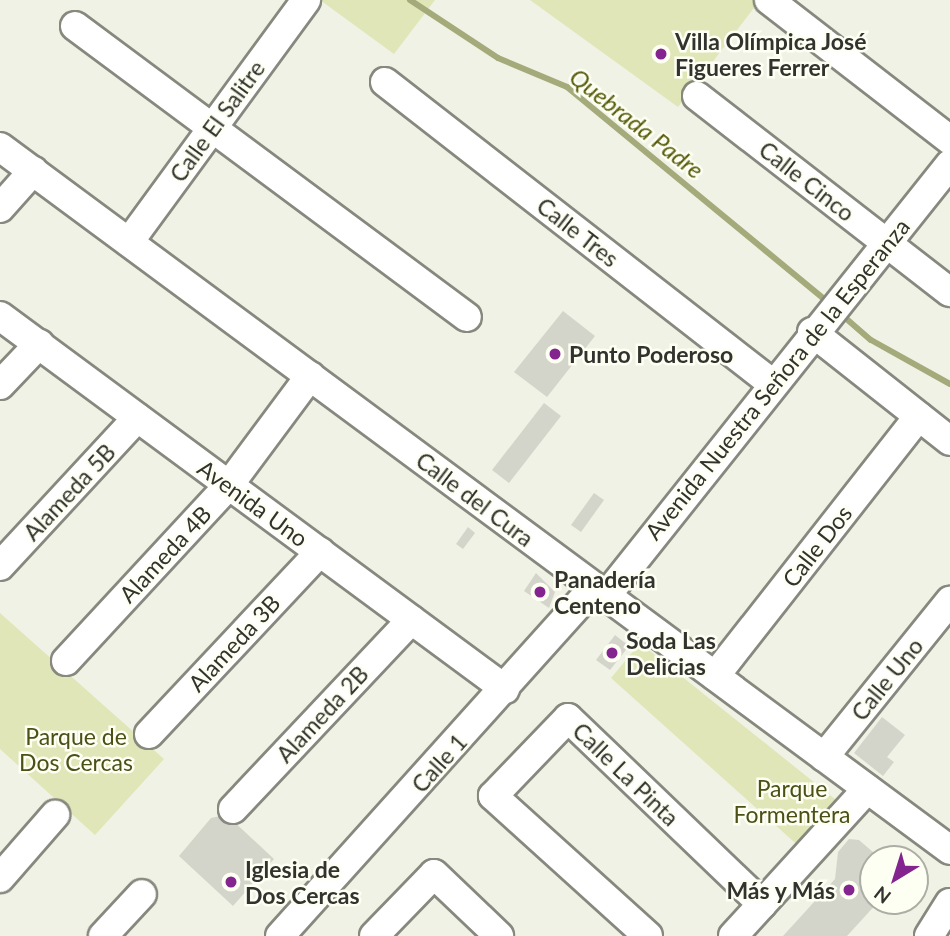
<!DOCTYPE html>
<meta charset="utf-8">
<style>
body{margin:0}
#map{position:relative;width:950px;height:936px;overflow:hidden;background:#f0f2e6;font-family:Lato,sans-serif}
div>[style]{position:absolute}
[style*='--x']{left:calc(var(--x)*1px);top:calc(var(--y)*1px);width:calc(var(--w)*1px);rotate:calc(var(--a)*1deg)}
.green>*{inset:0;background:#e0e6b7}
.stream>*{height:6px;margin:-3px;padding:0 3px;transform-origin:3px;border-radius:3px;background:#a5aa7a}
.building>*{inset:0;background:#d4d5ca}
.roads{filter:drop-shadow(2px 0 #87887e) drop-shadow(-2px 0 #87887e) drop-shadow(0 2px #87887e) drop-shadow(0 -2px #87887e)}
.minor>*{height:28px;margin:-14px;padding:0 14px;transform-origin:14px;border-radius:14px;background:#fff}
.dots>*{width:19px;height:19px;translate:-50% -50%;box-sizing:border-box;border:4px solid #fdfff3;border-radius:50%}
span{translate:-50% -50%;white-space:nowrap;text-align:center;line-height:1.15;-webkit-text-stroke:5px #fdfff3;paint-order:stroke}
.poi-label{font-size:23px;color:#32322e;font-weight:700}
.left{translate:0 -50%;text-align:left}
.right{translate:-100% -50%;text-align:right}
.street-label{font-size:23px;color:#32322e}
.park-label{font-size:23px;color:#4c5017}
.water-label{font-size:24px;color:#585c0c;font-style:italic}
.north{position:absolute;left:859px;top:845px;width:70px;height:70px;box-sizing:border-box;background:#fdfff3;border:2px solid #acada4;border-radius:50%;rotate:218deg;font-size:19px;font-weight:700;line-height:28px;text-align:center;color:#32322e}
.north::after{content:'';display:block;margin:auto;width:24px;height:32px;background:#84248f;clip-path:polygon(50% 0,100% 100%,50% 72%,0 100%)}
</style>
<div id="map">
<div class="green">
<div style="clip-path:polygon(320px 0,435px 0,394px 54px)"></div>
<div style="clip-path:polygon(530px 0,760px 0,678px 107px)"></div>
<div style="clip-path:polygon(0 613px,164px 759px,95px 835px,0 749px)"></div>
<div style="clip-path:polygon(640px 643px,840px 803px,802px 849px,611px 678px)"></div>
</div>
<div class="stream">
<div style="--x:410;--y:0;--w:105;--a:33.4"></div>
<div style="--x:498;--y:58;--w:75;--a:22.8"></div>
<div style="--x:567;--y:87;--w:333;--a:39.5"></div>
<div style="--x:842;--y:315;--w:38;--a:41"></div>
<div style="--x:871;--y:340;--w:90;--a:29.1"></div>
</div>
<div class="building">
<div style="clip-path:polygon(563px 311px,595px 336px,547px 397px,514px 372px)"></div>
<div style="clip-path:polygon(544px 403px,561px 416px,509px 483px,492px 470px)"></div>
<div style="clip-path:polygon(594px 493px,604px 500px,581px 532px,571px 525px)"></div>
<div style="clip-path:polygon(468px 527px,475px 533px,463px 549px,456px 544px)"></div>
<div style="clip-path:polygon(536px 573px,555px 592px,549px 608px,524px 591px)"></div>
<div style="clip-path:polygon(615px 635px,629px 646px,610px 670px,596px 660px)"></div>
<div style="clip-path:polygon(882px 717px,905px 735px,887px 757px,894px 762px,883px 776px,854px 753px)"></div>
<div style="clip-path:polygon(220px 816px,226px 822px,230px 818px,274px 859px,233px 906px,179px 856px,211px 818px)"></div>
<div style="clip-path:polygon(849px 839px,859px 840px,881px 859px,873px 859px,873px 901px,879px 901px,847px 936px,783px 936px,835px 879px,838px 852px)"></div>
</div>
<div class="roads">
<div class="minor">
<div style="--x:769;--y:0;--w:229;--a:37.7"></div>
<div style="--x:75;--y:26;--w:488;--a:36.6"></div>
<div style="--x:385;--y:82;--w:489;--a:37.9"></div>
<div style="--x:697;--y:96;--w:320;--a:37.8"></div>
<div style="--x:0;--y:147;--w:1182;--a:36.5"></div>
<div style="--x:0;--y:208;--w:50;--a:-48.3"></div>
<div style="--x:129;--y:242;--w:300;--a:-53.8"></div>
<div style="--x:0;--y:316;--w:628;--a:36.45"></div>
<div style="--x:812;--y:332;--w:176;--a:38.3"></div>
<div style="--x:0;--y:385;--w:57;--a:-46.4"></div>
<div style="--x:0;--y:566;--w:202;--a:-47.2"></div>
<div style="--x:606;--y:596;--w:552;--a:-51.47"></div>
<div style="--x:66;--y:661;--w:240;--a:-47.2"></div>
<div style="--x:229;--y:485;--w:136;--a:-53.4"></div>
<div style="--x:715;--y:676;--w:330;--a:-51.9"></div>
<div style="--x:149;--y:734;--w:250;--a:-46.8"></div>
<div style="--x:824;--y:757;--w:201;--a:-51.1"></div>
<div style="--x:233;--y:809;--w:260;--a:-46.7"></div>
<div style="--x:0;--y:878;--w:84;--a:-48.9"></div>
<div style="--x:103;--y:936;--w:57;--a:-47.1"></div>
<div style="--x:280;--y:936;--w:469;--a:-48"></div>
<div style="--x:374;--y:936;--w:86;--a:-45.9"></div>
<div style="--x:434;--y:874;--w:90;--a:43.6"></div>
<div style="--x:648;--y:936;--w:209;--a:-137.9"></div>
<div style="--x:493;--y:796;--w:108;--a:-46.1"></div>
<div style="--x:568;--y:718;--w:269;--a:43.8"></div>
<div style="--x:733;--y:936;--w:199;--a:-47.6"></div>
<div style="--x:929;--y:936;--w:39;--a:-58"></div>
</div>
</div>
<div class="dots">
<div style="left:661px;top:54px;background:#84248f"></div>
<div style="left:555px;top:354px;background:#84248f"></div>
<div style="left:540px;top:592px;background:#84248f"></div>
<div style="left:612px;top:653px;background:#84248f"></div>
<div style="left:231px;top:882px;background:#84248f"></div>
<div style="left:849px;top:890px;background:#84248f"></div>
</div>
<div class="poi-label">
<span class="left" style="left:675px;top:54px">Villa Olímpica José<br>Figueres Ferrer</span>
<span class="left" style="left:569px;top:354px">Punto Poderoso</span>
<span class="left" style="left:554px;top:592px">Panadería<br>Centeno</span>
<span class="left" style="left:626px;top:653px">Soda Las<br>Delicias</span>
<span class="left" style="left:245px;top:882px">Iglesia de<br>Dos Cercas</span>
<span class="right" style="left:835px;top:890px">Más y Más</span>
</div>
<div class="street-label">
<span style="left:217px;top:121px;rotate:-54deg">Calle El Salitre</span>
<span style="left:807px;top:181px;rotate:38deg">Calle Cinco</span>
<span style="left:578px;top:232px;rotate:38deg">Calle Tres</span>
<span style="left:777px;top:379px;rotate:-51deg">Avenida Nuestra Señora de la Esperanza</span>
<span style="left:69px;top:492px;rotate:-47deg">Alameda 5B</span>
<span style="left:475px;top:499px;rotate:37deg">Calle del Cura</span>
<span style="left:253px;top:503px;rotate:36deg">Avenida Uno</span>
<span style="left:817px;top:546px;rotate:-52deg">Calle Dos</span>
<span style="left:165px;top:554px;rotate:-47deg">Alameda 4B</span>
<span style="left:234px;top:643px;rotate:-47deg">Alameda 3B</span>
<span style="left:887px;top:679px;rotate:-51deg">Calle Uno</span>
<span style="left:322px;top:714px;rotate:-47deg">Alameda 2B</span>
<span style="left:439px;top:763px;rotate:-48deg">Calle 1</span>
<span style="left:626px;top:774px;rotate:44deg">Calle La Pinta</span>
</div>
<div class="park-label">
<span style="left:76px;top:749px">Parque de<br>Dos Cercas</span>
<span style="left:792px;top:801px">Parque<br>Formentera</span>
</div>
<div class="water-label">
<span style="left:637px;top:123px;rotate:38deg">Quebrada Padre</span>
</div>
<div class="north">N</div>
</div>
